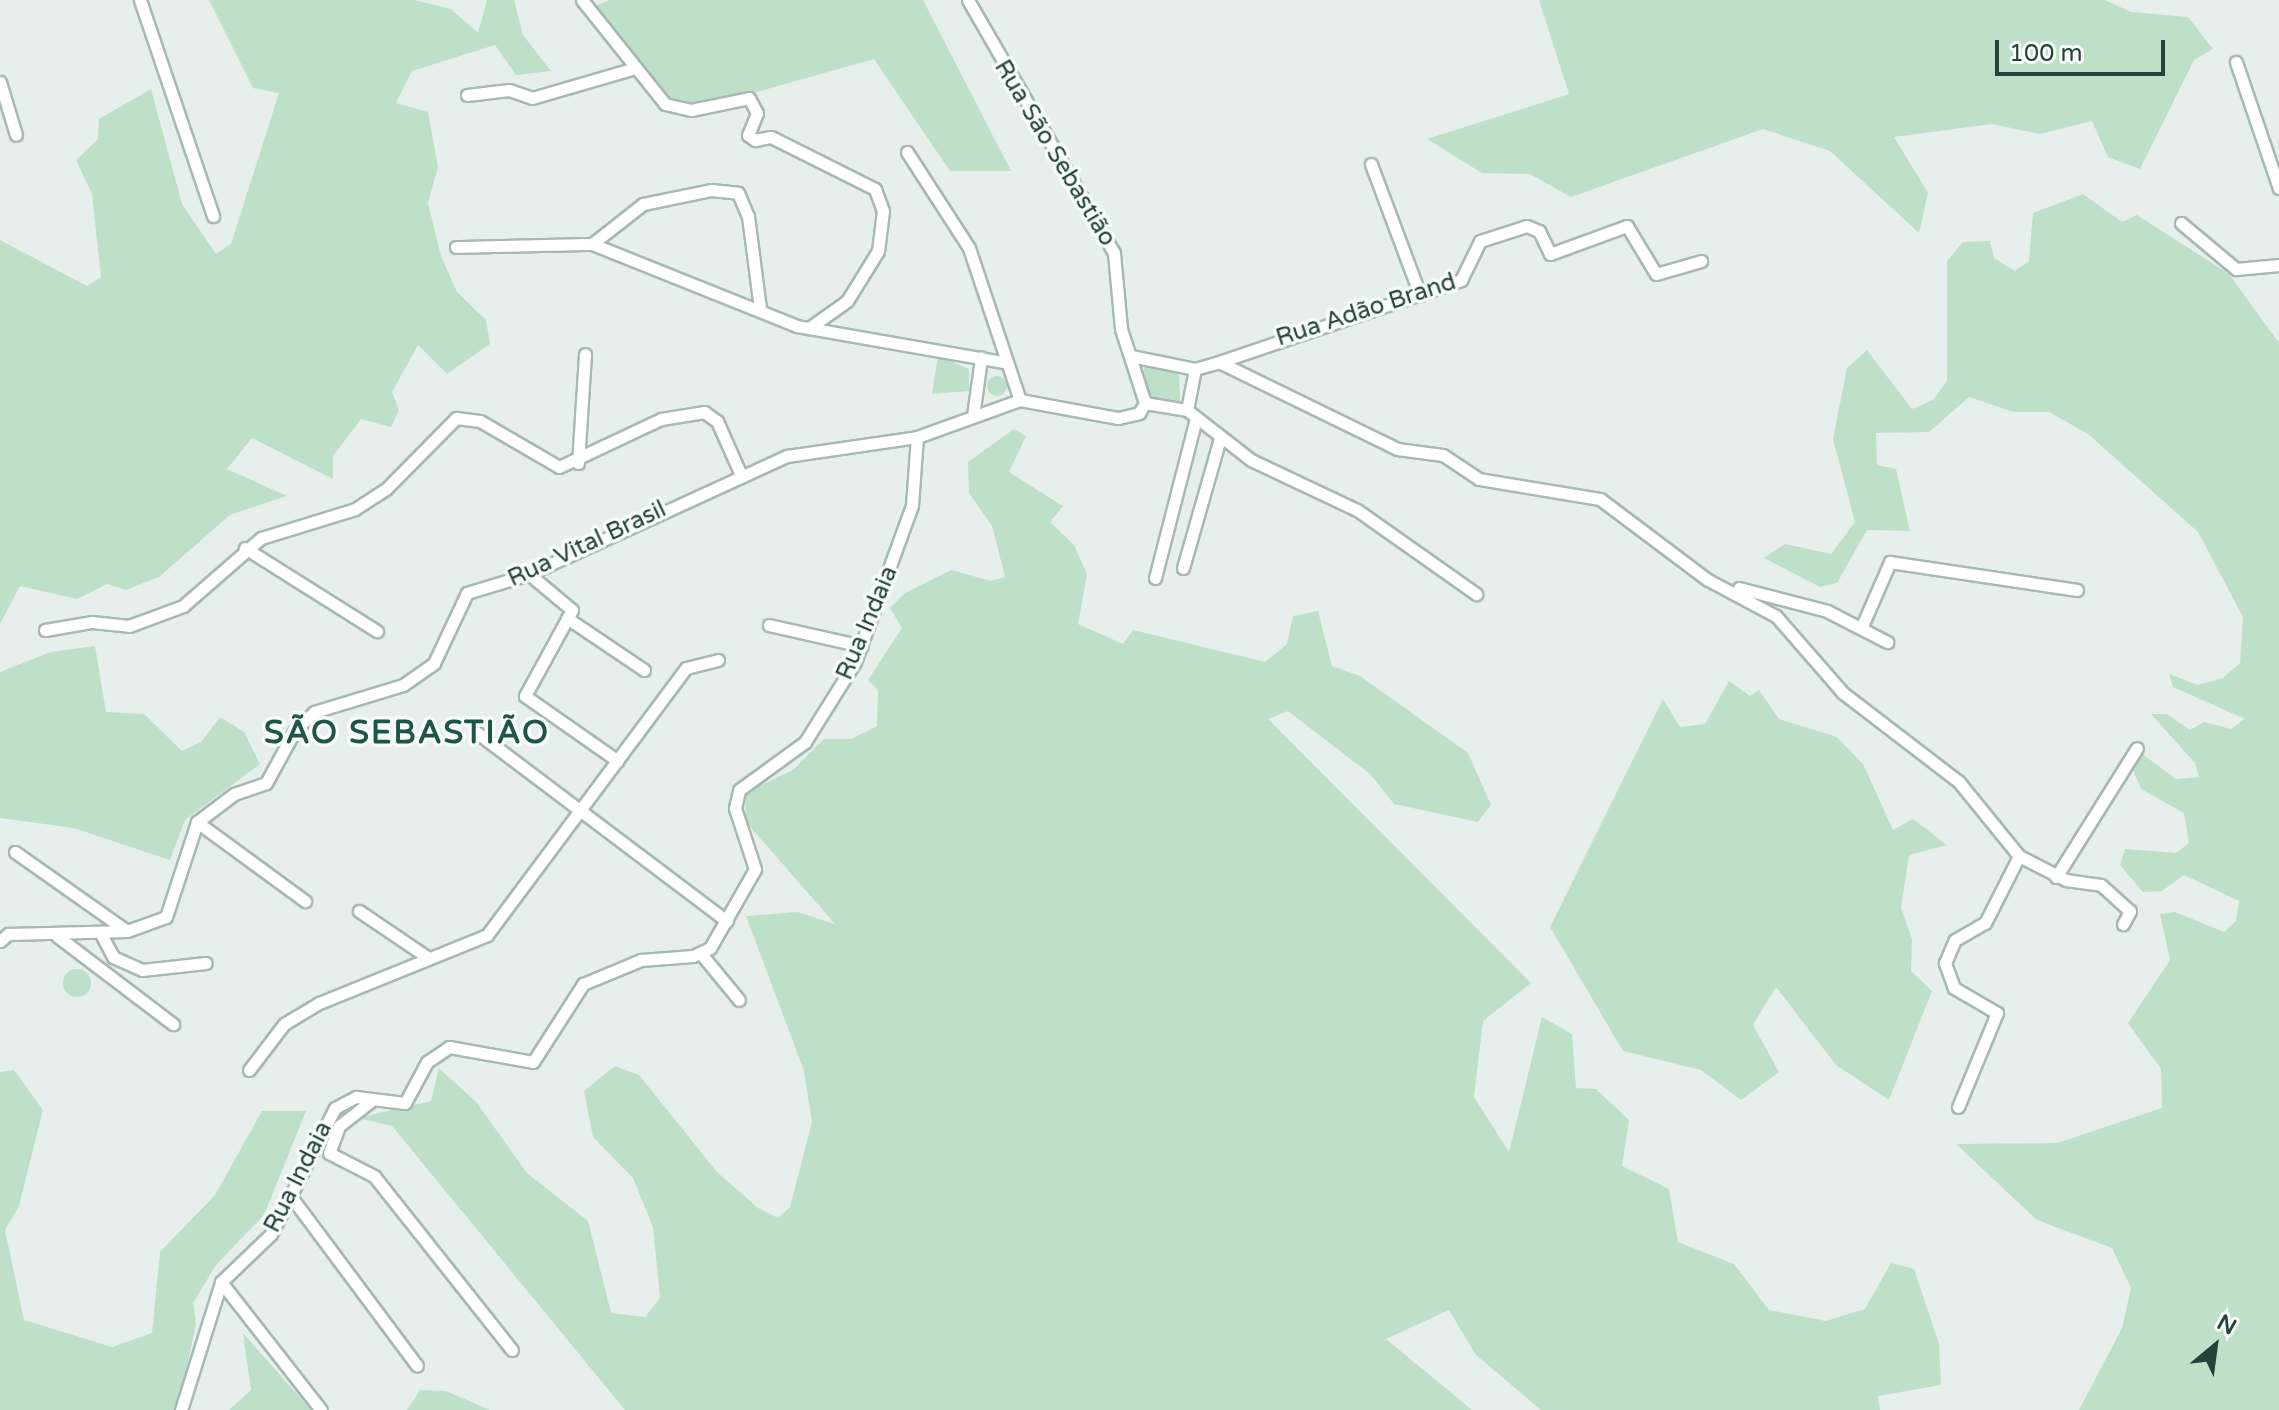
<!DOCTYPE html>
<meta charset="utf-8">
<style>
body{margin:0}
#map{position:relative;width:2279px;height:1410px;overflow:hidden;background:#e6efeb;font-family:"Varela Round",sans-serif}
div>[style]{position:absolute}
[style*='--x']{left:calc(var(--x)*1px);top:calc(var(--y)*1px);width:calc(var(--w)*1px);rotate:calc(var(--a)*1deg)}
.green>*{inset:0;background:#bfe0c8}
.round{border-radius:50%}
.roads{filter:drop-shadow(2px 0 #a8b8b2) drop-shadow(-2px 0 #a8b8b2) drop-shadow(0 2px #a8b8b2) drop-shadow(0 -2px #a8b8b2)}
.minor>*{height:11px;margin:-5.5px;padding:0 5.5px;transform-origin:5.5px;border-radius:5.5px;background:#fff}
span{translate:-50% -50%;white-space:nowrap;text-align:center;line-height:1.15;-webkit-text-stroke:7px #f7fbf9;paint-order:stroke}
.street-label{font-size:24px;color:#24423a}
.district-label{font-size:32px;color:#1f5548;font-weight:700;letter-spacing:2px}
.north{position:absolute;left:2175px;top:1306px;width:80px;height:80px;-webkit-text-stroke:6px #f7fbf9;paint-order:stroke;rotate:29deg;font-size:22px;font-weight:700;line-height:32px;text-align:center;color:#24423a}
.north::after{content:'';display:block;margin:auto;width:28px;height:36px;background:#24423a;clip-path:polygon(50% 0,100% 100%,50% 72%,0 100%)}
.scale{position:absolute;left:1995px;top:40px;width:170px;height:36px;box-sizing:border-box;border:4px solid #24423a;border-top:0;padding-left:10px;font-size:24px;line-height:28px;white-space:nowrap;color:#24423a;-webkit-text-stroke:6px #f7fbf9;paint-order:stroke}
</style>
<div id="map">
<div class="green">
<div style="clip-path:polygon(209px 0,414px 0,451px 9px,478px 33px,487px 0,514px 0,523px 35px,551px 71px,516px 75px,495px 45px,412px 71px,396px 103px,428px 112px,438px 167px,428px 203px,441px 256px,457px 292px,486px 320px,490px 344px,447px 374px,418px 345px,392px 392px,399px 410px,391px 427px,361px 419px,333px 456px,333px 479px,252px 438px,227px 469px,287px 496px,230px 515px,159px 577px,126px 590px,107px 584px,77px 599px,20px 586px,0 624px,0 240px,87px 286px,101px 277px,92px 194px,76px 160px,98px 139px,99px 119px,151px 89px,182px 204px,216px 254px,231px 244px,279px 93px,253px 88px)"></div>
<div style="clip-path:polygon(609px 0,923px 0,1011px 171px,950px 171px,874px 59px,707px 106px,665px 104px,589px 9px)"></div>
<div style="clip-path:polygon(1539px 0,2105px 0,2131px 12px,2188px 17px,2213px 49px,2194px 60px,2140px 169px,2108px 157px,2092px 121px,2040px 134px,1992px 124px,1894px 137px,1928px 193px,1919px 233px,1830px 151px,1763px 129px,1571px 197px,1530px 174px,1482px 173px,1427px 139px,1569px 94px)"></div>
<div style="clip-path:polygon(2083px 194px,2122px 222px,2137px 215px,2229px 274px,2279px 343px,2279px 1410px,2079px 1410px,2122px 1328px,2131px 1288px,2112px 1248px,2037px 1220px,1956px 1144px,2058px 1143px,2162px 1108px,2161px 1069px,2128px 1023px,2170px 960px,2160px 914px,2175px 912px,2224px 932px,2236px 921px,2239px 901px,2184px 875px,2162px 891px,2143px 892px,2120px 865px,2125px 849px,2176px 853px,2189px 843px,2184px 813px,2141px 789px,2133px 770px,2141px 753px,2176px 779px,2199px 777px,2195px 763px,2151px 714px,2167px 714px,2190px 730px,2204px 722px,2231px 729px,2245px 719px,2173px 687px,2169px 674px,2198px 685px,2223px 678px,2240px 663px,2243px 617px,2198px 532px,2088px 434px,2049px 412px,2013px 412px,1969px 397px,1929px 432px,1876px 433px,1877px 465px,1896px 469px,1910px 531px,1867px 530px,1837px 583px,1820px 587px,1764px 558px,1785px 544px,1831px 554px,1855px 522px,1833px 439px,1847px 368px,1867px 350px,1912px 409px,1933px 400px,1947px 381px,1947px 261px,1963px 242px,1990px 241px,1994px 258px,2015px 271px,2029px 261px,2033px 213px)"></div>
<div style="clip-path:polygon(938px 356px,969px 369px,969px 391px,932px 394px)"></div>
<div style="clip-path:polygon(1148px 363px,1179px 372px,1180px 402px,1151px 397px,1143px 370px)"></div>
<div class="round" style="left:987px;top:376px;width:20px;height:20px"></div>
<div style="clip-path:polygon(1014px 429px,1026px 436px,1009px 472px,1063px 506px,1050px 522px,1074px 545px,1087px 574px,1078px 624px,1123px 644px,1133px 630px,1265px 662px,1287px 644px,1293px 616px,1318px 611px,1332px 666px,1360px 676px,1468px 753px,1491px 805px,1478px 822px,1394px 804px,1370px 774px,1288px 711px,1268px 719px,1531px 983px,1483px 1021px,1474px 1097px,1509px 1152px,1542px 1017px,1572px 1034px,1576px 1088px,1596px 1089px,1629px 1120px,1622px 1166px,1669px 1189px,1678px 1242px,1734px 1264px,1769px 1310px,1826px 1321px,1865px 1309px,1891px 1263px,1914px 1269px,1939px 1344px,1941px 1385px,1878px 1396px,1880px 1410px,1541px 1410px,1476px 1355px,1449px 1310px,1386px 1339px,1472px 1410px,625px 1410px,392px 1126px,358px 1118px,431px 1101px,439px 1068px,477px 1103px,527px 1173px,588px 1221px,611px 1313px,645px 1317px,660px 1298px,653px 1227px,633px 1178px,593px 1137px,584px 1091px,615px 1066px,639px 1075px,717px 1172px,758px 1208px,778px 1218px,790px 1207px,812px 1122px,804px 1071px,746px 916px,798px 912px,835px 924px,746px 822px,745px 793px,793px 770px,824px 739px,851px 739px,877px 726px,878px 690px,868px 680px,902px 628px,890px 608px,905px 593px,951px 570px,991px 581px,1005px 577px,992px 526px,969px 493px,968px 462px)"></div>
<div style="clip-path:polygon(95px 646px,106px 712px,144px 714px,182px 751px,201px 742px,220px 717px,244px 732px,260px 764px,185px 820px,170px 860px,74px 828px,0 818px,0 672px,51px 652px)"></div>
<div style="clip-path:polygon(1729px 681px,1750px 696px,1759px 690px,1779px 719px,1837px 737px,1863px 764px,1893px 830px,1913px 819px,1947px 845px,1909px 855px,1901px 908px,1912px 939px,1911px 971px,1932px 991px,1889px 1100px,1836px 1065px,1776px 987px,1753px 1025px,1779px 1072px,1741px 1100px,1701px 1070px,1623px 1051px,1550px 927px,1663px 699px,1680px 727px,1705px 724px)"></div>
<div class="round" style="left:63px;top:969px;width:28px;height:28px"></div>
<div style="clip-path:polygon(14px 1070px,43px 1110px,19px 1206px,5px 1230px,24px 1320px,112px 1347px,152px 1333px,160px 1252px,215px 1195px,262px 1111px,306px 1111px,264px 1215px,216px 1265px,193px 1303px,196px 1324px,178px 1410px,0 1410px,0 1072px)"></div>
<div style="clip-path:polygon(243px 1333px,311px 1410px,229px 1410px,251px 1390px)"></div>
<div style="clip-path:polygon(420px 1390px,446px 1391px,490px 1410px,407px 1410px)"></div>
</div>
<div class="roads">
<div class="minor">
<div style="--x:140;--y:0;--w:228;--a:71.3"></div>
<div style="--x:582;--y:0;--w:133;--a:51.4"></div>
<div style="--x:665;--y:104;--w:27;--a:13"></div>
<div style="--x:691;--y:110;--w:59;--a:-11.7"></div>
<div style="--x:749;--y:98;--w:17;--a:62"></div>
<div style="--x:757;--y:113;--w:24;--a:112"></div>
<div style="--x:748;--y:135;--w:9;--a:36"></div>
<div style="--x:755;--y:140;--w:16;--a:-11"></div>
<div style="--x:771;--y:137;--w:116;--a:26.6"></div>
<div style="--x:875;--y:189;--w:23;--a:70"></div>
<div style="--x:883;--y:211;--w:40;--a:97.1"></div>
<div style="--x:878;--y:251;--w:59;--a:121.8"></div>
<div style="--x:847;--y:301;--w:47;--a:144.6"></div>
<div style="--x:968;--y:0;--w:292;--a:60"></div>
<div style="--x:1114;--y:253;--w:76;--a:84.7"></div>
<div style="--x:1121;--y:329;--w:78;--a:72"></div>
<div style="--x:2236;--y:62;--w:133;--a:71.2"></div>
<div style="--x:0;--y:82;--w:55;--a:73.2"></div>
<div style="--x:467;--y:95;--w:42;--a:-6.8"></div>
<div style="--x:509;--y:90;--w:24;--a:19"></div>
<div style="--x:532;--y:98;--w:104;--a:-16.2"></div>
<div style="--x:907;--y:152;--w:114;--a:57.1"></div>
<div style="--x:969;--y:248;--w:160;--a:71.5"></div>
<div style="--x:1371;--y:164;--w:140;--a:69.5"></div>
<div style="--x:2181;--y:223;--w:72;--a:39.9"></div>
<div style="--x:2236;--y:269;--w:43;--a:-5.3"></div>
<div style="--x:592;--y:244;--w:65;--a:-38.1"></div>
<div style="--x:643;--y:204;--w:69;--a:-11.6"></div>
<div style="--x:711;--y:190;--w:27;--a:6"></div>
<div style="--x:738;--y:193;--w:25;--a:67"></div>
<div style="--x:748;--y:216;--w:93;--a:82.6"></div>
<div style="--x:456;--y:247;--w:136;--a:-1.3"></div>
<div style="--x:592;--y:244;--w:221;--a:21.8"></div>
<div style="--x:797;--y:326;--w:210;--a:9.9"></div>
<div style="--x:1131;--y:356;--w:65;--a:11.5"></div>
<div style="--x:1195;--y:369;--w:25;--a:-16"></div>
<div style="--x:1219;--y:362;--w:256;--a:-18.7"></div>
<div style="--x:1461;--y:280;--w:43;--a:-64"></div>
<div style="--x:1480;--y:241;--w:49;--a:-17.7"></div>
<div style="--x:1527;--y:226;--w:13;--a:23"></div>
<div style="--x:1539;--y:231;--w:25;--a:64"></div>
<div style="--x:1550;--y:254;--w:82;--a:-20"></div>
<div style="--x:1627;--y:226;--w:56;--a:58.9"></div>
<div style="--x:1656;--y:274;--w:47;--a:-16.1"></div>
<div style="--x:1219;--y:362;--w:198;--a:26"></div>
<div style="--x:1397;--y:449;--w:46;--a:7.4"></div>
<div style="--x:1443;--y:455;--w:43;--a:33.7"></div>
<div style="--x:1479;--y:479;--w:123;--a:9.4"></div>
<div style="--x:1600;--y:499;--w:135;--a:36.9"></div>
<div style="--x:1708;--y:580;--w:77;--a:27.9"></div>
<div style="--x:1776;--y:616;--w:102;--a:49"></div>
<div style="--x:1843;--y:693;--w:146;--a:37.5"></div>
<div style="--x:1959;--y:782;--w:95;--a:51"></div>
<div style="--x:2019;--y:856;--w:53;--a:27.1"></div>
<div style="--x:2066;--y:880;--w:35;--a:8"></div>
<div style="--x:2101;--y:885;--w:39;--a:42"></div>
<div style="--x:2130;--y:911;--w:15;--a:118"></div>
<div style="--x:1145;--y:403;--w:43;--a:9.5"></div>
<div style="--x:1187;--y:410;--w:81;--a:38"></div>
<div style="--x:1251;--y:460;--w:117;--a:25.3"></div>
<div style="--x:1357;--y:510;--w:146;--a:35.2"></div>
<div style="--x:1187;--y:410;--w:42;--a:-79"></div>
<div style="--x:973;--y:416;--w:59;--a:-82.1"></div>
<div style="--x:578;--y:463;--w:109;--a:-86.3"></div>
<div style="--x:245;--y:548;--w:156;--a:32.2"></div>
<div style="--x:1183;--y:568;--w:135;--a:-74.1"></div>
<div style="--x:529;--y:574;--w:56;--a:39.9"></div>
<div style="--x:572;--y:610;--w:98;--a:118.7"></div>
<div style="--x:525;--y:696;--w:113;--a:35"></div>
<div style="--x:1155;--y:578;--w:165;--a:-75.6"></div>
<div style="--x:1739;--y:588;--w:91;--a:14.6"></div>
<div style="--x:1827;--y:611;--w:68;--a:27.3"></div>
<div style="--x:567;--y:618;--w:93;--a:34"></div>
<div style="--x:769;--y:625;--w:95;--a:12.7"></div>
<div style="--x:1862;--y:626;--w:70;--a:-66.4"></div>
<div style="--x:1890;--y:562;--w:189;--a:8.5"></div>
<div style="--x:45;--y:630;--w:48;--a:-9.7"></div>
<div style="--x:92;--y:622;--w:37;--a:6"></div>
<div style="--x:129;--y:626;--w:58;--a:-20.3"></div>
<div style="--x:183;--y:606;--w:103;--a:-41.1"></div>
<div style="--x:261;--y:538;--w:98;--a:-17.1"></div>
<div style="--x:355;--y:509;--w:37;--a:-33"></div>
<div style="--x:386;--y:489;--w:100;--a:-45.4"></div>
<div style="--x:456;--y:418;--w:24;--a:7"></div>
<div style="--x:480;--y:421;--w:91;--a:30.2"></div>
<div style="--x:559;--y:467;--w:113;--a:-25.2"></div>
<div style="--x:661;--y:419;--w:44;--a:-9.2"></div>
<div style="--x:704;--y:412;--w:16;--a:35"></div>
<div style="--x:717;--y:421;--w:57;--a:66.1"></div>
<div style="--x:476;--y:732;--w:314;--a:37"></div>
<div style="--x:197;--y:822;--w:134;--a:36.2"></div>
<div style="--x:15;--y:852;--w:137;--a:35.2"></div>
<div style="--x:2056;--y:877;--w:152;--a:-57.9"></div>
<div style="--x:359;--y:911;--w:82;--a:34.1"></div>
<div style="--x:101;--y:934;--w:26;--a:62"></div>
<div style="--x:113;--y:957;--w:32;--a:24"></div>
<div style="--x:142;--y:970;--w:64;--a:-6.2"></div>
<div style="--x:57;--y:936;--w:146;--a:37.2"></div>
<div style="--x:0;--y:941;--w:11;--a:-41"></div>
<div style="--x:8;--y:934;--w:119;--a:-1.4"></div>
<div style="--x:127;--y:931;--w:41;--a:-19.7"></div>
<div style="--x:166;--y:917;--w:100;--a:-71.9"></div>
<div style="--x:197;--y:822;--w:46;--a:-37.1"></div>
<div style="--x:234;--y:794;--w:34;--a:-19"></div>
<div style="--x:266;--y:783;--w:60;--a:-61.3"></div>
<div style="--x:295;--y:730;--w:26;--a:-43"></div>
<div style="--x:314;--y:712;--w:93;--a:-16.9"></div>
<div style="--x:403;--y:685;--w:38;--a:-35"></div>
<div style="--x:434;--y:663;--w:77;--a:-64.8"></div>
<div style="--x:467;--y:593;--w:65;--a:-17"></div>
<div style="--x:529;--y:574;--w:284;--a:-24.6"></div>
<div style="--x:787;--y:456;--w:131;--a:-8.3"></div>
<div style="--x:917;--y:437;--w:109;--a:-19.8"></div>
<div style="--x:1020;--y:400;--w:100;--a:10.4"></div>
<div style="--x:1118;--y:418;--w:22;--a:-13"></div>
<div style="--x:1139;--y:413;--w:12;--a:-59"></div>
<div style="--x:702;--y:955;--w:58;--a:50.6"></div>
<div style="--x:249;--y:1070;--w:58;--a:-52.7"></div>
<div style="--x:284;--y:1024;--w:41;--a:-31"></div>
<div style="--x:319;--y:1003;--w:181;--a:-22"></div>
<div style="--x:487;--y:935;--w:333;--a:-53.3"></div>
<div style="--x:686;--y:668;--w:33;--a:-14"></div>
<div style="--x:371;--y:1101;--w:41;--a:142"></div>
<div style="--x:339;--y:1126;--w:29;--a:110"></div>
<div style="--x:329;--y:1153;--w:51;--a:27.1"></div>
<div style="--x:374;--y:1176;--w:222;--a:51.6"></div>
<div style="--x:1958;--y:1107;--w:102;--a:-67.5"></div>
<div style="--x:1997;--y:1013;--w:50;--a:-149.8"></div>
<div style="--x:1954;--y:988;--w:27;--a:-110"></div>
<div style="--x:1945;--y:963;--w:25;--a:-67"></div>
<div style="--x:1955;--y:940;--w:34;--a:-30"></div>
<div style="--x:1985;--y:923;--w:75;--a:-63.1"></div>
<div style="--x:292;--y:1198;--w:209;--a:53.3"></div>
<div style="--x:221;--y:1282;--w:162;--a:52"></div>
<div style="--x:181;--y:1410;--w:134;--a:-72.6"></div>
<div style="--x:221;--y:1282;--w:69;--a:-43.8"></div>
<div style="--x:271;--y:1234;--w:141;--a:-63.1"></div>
<div style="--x:335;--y:1108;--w:24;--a:-28"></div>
<div style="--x:356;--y:1097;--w:49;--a:7"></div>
<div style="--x:405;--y:1103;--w:47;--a:-61.8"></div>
<div style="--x:427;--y:1062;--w:27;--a:-34"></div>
<div style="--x:449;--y:1047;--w:85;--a:10.1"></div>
<div style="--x:533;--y:1062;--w:93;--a:-57.3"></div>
<div style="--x:583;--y:984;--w:63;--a:-22.5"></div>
<div style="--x:641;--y:960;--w:52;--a:-4.4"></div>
<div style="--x:693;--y:956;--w:19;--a:-25"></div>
<div style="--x:710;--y:948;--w:91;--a:-60.3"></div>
<div style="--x:755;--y:869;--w:64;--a:-108.2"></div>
<div style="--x:735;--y:808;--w:18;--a:-77"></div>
<div style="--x:739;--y:790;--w:82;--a:-36"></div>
<div style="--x:805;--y:742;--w:94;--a:-58"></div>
<div style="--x:855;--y:662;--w:167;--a:-70"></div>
<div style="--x:912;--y:505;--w:68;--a:-85.8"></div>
</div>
</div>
<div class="street-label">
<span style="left:1055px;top:153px;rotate:59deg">Rua São Sebastião</span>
<span style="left:1366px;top:310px;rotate:-18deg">Rua Adão Brand</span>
<span style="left:587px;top:544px;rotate:-25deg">Rua Vital Brasil</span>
<span style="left:867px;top:623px;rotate:-67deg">Rua Indaia</span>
<span style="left:298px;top:1177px;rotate:-63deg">Rua Indaia</span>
</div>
<div class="district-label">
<span style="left:407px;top:733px">SÃO SEBASTIÃO</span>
</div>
<div class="north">N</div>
<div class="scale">100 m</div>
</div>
